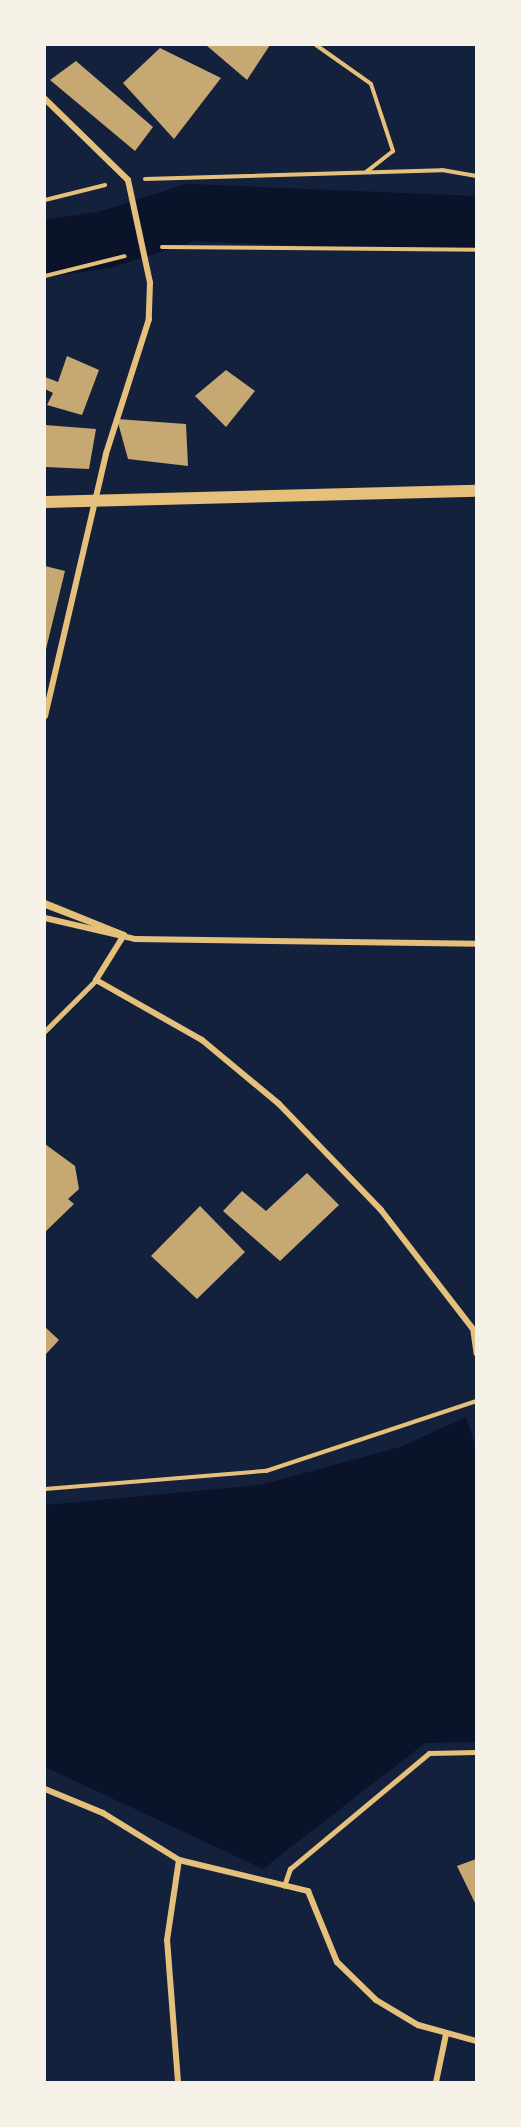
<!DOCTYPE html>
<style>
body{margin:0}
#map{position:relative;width:521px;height:2127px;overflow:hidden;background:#14213d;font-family:Raleway,sans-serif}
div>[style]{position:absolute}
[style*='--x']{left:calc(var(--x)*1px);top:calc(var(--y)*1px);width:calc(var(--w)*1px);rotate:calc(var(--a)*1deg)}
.water>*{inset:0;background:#0b132b}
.river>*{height:57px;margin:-28.5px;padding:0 28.5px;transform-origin:28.5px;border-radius:28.5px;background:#0b132b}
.building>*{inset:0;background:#c6a872}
.path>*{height:4px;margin:-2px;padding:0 2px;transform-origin:2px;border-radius:2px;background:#e5c07b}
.service>*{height:4.5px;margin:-2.25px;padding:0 2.25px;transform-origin:2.25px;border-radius:2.25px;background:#e5c07b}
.minor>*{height:6px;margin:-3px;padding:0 3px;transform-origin:3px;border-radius:3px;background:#e5c07b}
.secondary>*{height:12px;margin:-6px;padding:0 6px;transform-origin:6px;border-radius:6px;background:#e5c07b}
span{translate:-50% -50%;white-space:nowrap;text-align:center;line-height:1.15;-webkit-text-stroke:6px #f6f1e7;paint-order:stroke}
.frame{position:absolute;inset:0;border:46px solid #f6f1e7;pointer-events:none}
</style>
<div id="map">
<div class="water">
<div style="clip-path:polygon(466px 1417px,476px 1448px,476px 1742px,425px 1743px,263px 1869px,45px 1767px,45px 1505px,260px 1485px,400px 1447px)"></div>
</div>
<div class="river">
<div style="--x:45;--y:248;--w:61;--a:-8.5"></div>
<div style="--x:105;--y:239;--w:89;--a:-17.6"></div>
<div style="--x:190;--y:212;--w:286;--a:2.4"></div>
</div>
<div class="building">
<div style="clip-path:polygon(206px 45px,270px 45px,247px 80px)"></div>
<div style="clip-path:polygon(160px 48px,221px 78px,174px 139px,123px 83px)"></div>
<div style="clip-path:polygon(76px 61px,153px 127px,135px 151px,50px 80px)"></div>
<div style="clip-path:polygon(67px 356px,99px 370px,82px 415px,47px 405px,53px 393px,45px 389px,45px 377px,58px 382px)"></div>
<div style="clip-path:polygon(226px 370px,255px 391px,226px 427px,195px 396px)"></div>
<div style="clip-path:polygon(117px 419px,186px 424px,188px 466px,128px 459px)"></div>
<div style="clip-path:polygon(45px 425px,96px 429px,89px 469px,45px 467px)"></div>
<div style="clip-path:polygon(45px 566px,65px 571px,46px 649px,45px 649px)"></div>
<div style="clip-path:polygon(45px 1144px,75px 1166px,79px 1189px,68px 1199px,74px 1204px,45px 1232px)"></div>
<div style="clip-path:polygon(307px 1173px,339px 1205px,280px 1261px,223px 1211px,242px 1191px,266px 1211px)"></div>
<div style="clip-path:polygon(200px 1206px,245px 1252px,197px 1299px,151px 1256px)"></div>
<div style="clip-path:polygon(45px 1327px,59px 1340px,46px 1354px,45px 1352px)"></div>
<div style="clip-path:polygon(476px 1859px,476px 1905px,457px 1866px)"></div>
</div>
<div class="path">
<div style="--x:316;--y:45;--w:67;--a:35.3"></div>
<div style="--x:371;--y:84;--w:71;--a:71.8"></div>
<div style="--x:393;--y:151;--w:34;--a:142"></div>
<div style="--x:145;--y:179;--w:297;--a:-1.7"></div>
<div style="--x:442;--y:170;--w:35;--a:10"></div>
<div style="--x:45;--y:200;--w:62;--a:-14"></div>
<div style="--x:162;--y:247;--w:314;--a:0.5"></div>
<div style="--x:45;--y:276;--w:82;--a:-14"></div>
<div style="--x:45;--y:1489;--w:222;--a:-4.7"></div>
<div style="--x:266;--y:1471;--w:221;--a:-18.4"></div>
</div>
<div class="service">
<div style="--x:45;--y:1031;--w:72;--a:-45"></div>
<div style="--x:473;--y:1331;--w:22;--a:82"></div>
<div style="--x:284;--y:1886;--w:18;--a:-71"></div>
<div style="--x:290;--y:1869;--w:181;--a:-39.8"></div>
<div style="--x:429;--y:1753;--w:47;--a:-1.2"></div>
</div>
<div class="minor">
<div style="--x:45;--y:99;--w:116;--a:44.3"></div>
<div style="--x:128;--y:180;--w:105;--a:77.9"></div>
<div style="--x:150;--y:283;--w:36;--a:92"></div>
<div style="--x:149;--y:319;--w:142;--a:107.7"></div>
<div style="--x:106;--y:454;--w:269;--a:103.1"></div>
<div style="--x:45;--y:903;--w:85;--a:22.1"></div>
<div style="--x:124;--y:935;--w:85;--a:-159.2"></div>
<div style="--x:45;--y:918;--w:92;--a:13.1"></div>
<div style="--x:135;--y:939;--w:341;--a:0.8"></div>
<div style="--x:124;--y:935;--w:53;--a:121.9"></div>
<div style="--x:96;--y:980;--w:122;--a:29.5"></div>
<div style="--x:202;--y:1040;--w:100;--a:39.7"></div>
<div style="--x:279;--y:1104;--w:147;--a:46.1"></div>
<div style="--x:381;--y:1210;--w:155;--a:52.3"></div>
<div style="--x:45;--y:1789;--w:63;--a:22.5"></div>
<div style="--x:103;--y:1813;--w:89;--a:31.7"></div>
<div style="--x:179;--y:1860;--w:133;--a:13.5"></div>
<div style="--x:308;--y:1891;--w:77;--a:67.8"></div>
<div style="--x:337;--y:1962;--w:54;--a:44.3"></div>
<div style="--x:376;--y:2000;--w:49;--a:30.8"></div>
<div style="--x:418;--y:2025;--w:60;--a:15.4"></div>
<div style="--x:178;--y:2082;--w:142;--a:-94.4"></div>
<div style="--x:167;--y:1940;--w:81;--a:-81.5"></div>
<div style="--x:436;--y:2082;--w:49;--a:-78.2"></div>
</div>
<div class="secondary">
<div style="--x:45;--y:502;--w:431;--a:-1.5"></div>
</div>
<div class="frame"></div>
</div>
